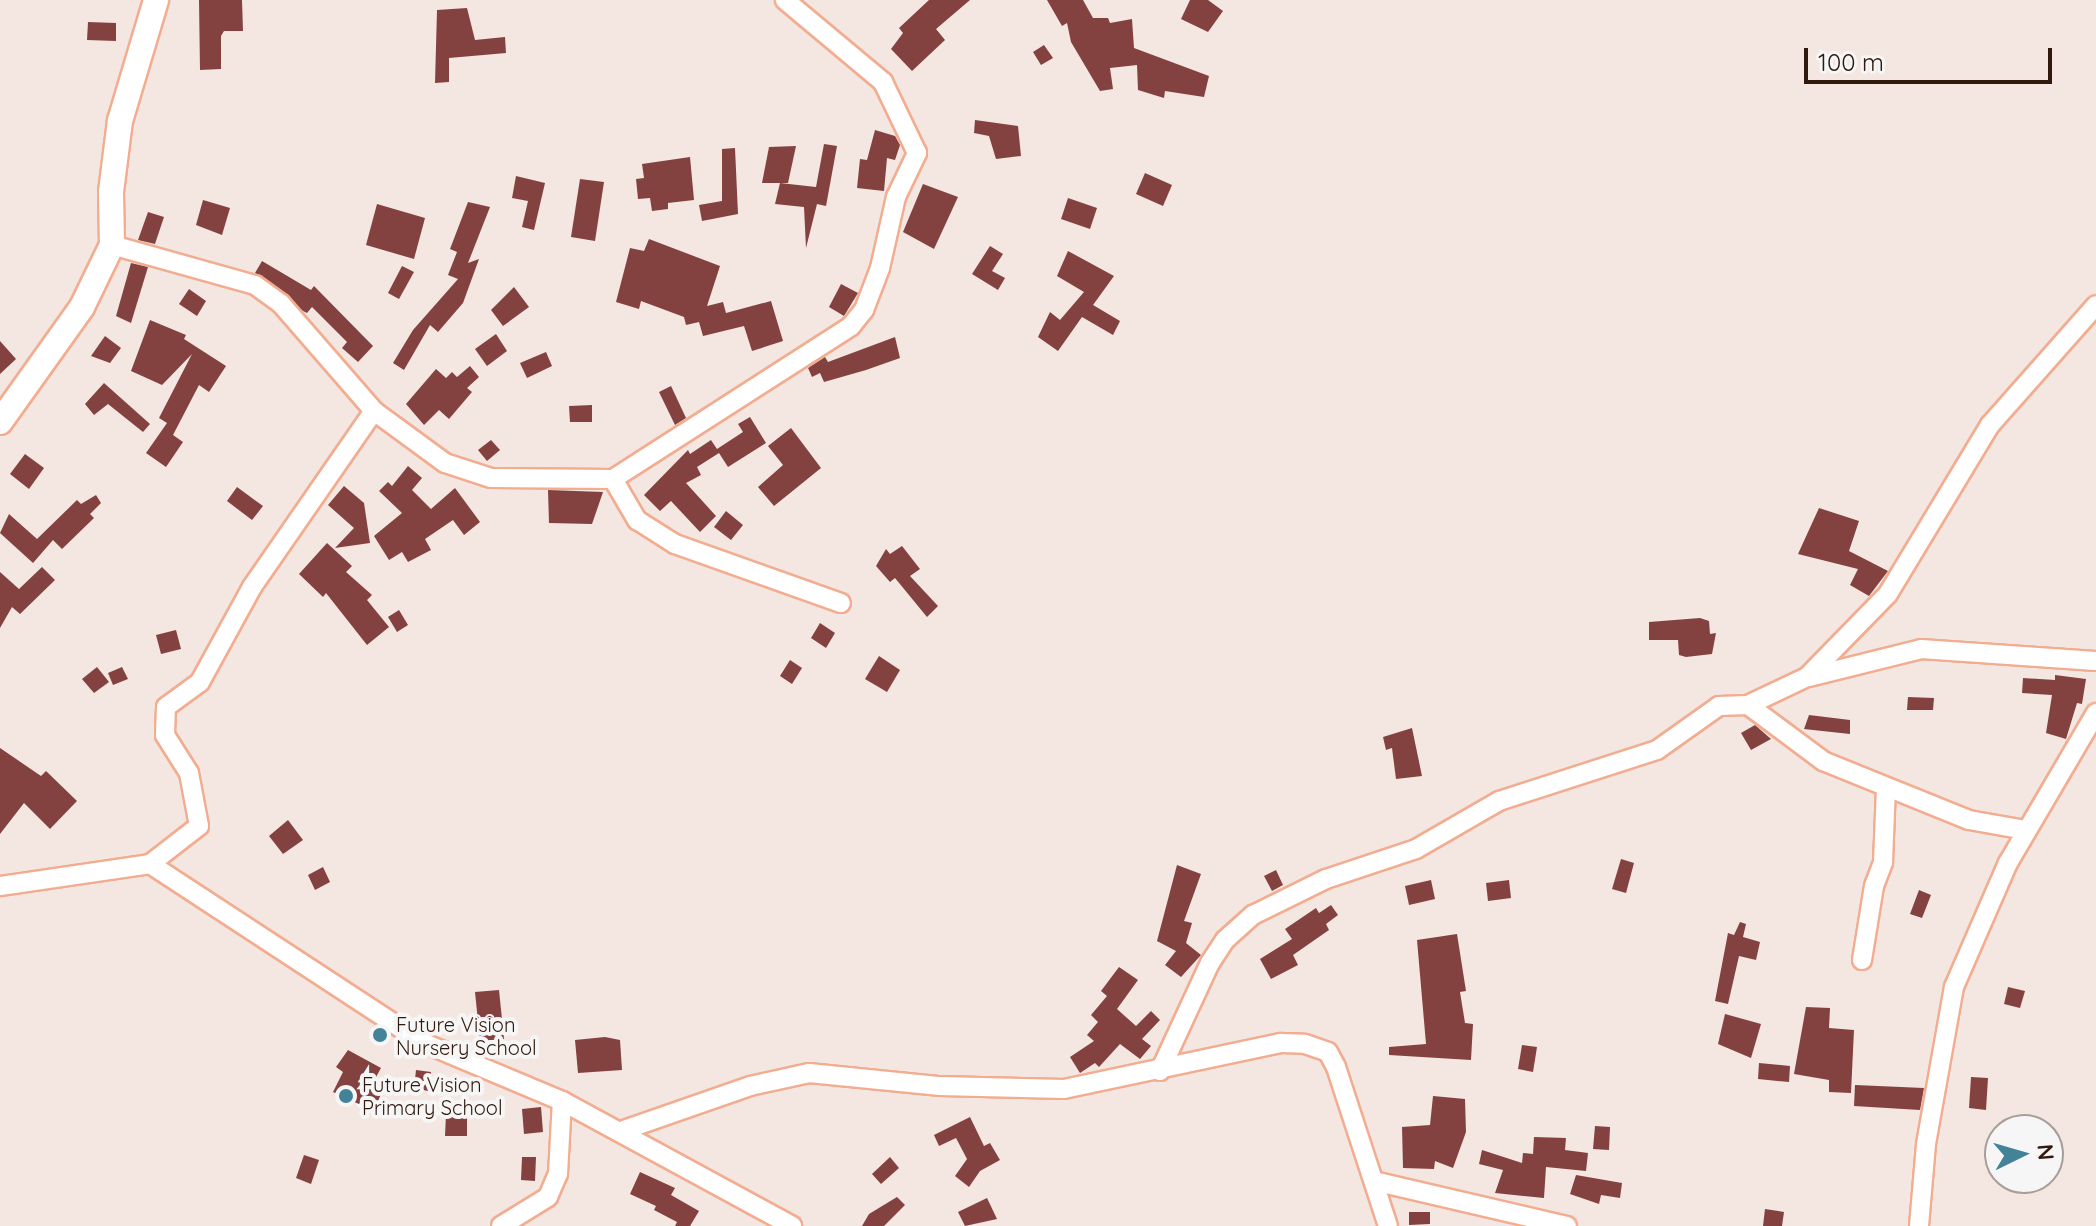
<!DOCTYPE html>
<style>
body{margin:0}
#map{position:relative;width:2096px;height:1226px;overflow:hidden;background:#f4e6e0;font-family:Quicksand,sans-serif}
div>[style]{position:absolute}
[style*='--x']{left:calc(var(--x)*1px);top:calc(var(--y)*1px);width:calc(var(--w)*1px);rotate:calc(var(--a)*1deg)}
.building>*{inset:0;background:#834240}
.roads{filter:drop-shadow(2px 0 #f2ad91) drop-shadow(-2px 0 #f2ad91) drop-shadow(0 2px #f2ad91) drop-shadow(0 -2px #f2ad91)}
.minor>*{height:18px;margin:-9px;padding:0 9px;transform-origin:9px;border-radius:9px;background:#fff}
.tertiary>*{height:24px;margin:-12px;padding:0 12px;transform-origin:12px;border-radius:12px;background:#fff}
.dots>*{width:22px;height:22px;translate:-50% -50%;box-sizing:border-box;border:4px solid #f6f6f6;border-radius:50%}
span{translate:-50% -50%;white-space:nowrap;text-align:center;line-height:1.15;-webkit-text-stroke:8px #f6f6f6;paint-order:stroke}
.poi-label{font-size:20px;color:#32190e}
.left{translate:0 -50%;text-align:left}
.north{position:absolute;left:1984px;top:1114px;width:80px;height:80px;box-sizing:border-box;background:#f6f6f6;border:2px solid #a89e99;border-radius:50%;rotate:85deg;font-size:22px;font-weight:700;line-height:32px;text-align:center;color:#32190e}
.north::after{content:'';display:block;margin:auto;width:28px;height:36px;background:#448298;clip-path:polygon(50% 0,100% 100%,50% 72%,0 100%)}
.scale{position:absolute;left:1804px;top:48px;width:248px;height:36px;box-sizing:border-box;border:4px solid #32190e;border-top:0;padding-left:10px;font-size:24px;line-height:28px;white-space:nowrap;color:#32190e;-webkit-text-stroke:6px #f6f6f6;paint-order:stroke}
</style>
<div id="map">
<div class="building">
<div style="clip-path:polygon(199px 0,242px 0,243px 31px,224px 31px,221px 36px,221px 69px,200px 70px)"></div>
<div style="clip-path:polygon(929px 0,970px 0,936px 29px,945px 40px,912px 71px,891px 49px,903px 33px,899px 28px)"></div>
<div style="clip-path:polygon(1047px 0,1083px 0,1093px 18px,1108px 18px,1110px 23px,1132px 19px,1134px 48px,1209px 76px,1204px 97px,1165px 91px,1164px 98px,1138px 90px,1137px 65px,1110px 68px,1113px 89px,1100px 91px,1071px 42px,1067px 23px,1062px 26px)"></div>
<div style="clip-path:polygon(1190px 0,1208px 0,1223px 11px,1208px 32px,1181px 19px)"></div>
<div style="clip-path:polygon(467px 8px,475px 40px,505px 37px,506px 53px,449px 58px,449px 82px,435px 83px,437px 10px)"></div>
<div style="clip-path:polygon(88px 22px,116px 23px,116px 41px,87px 40px)"></div>
<div style="clip-path:polygon(1044px 45px,1053px 58px,1041px 65px,1033px 52px)"></div>
<div style="clip-path:polygon(975px 120px,1018px 126px,1021px 156px,996px 159px,989px 136px,974px 133px)"></div>
<div style="clip-path:polygon(875px 130px,895px 136px,900px 145px,895px 160px,887px 158px,884px 191px,857px 188px,860px 159px,867px 160px)"></div>
<div style="clip-path:polygon(824px 144px,837px 146px,826px 206px,817px 204px,806px 248px,804px 207px,775px 204px,780px 183px,816px 187px)"></div>
<div style="clip-path:polygon(796px 146px,788px 183px,762px 183px,769px 147px)"></div>
<div style="clip-path:polygon(735px 148px,738px 214px,702px 221px,699px 205px,722px 201px,722px 149px)"></div>
<div style="clip-path:polygon(690px 157px,694px 200px,668px 203px,668px 209px,652px 211px,650px 198px,638px 199px,636px 179px,644px 178px,642px 164px)"></div>
<div style="clip-path:polygon(1145px 173px,1172px 185px,1163px 206px,1136px 194px)"></div>
<div style="clip-path:polygon(516px 176px,545px 183px,534px 230px,522px 227px,528px 201px,512px 198px)"></div>
<div style="clip-path:polygon(580px 179px,604px 182px,595px 241px,571px 237px)"></div>
<div style="clip-path:polygon(923px 184px,958px 197px,934px 249px,903px 232px)"></div>
<div style="clip-path:polygon(1068px 198px,1097px 208px,1090px 229px,1061px 219px)"></div>
<div style="clip-path:polygon(203px 200px,230px 208px,222px 235px,196px 225px)"></div>
<div style="clip-path:polygon(468px 202px,490px 207px,468px 263px,479px 259px,463px 303px,438px 332px,430px 325px,404px 370px,393px 363px,413px 330px,458px 279px,448px 275px,457px 252px,450px 249px)"></div>
<div style="clip-path:polygon(377px 204px,425px 218px,414px 259px,366px 245px)"></div>
<div style="clip-path:polygon(148px 212px,164px 217px,155px 244px,138px 240px)"></div>
<div style="clip-path:polygon(649px 239px,720px 266px,707px 306px,723px 302px,726px 313px,771px 301px,783px 341px,752px 351px,744px 326px,703px 336px,699px 322px,686px 325px,684px 317px,641px 301px,639px 309px,616px 302px,630px 248px,644px 251px)"></div>
<div style="clip-path:polygon(990px 246px,1003px 254px,992px 271px,1005px 278px,998px 290px,972px 274px)"></div>
<div style="clip-path:polygon(1068px 251px,1114px 276px,1093px 305px,1120px 321px,1113px 335px,1082px 317px,1058px 351px,1038px 337px,1050px 312px,1060px 320px,1084px 292px,1057px 276px)"></div>
<div style="clip-path:polygon(262px 261px,311px 290px,314px 286px,373px 346px,358px 362px,342px 348px,347px 342px,312px 307px,307px 313px,303px 311px,255px 273px)"></div>
<div style="clip-path:polygon(131px 263px,148px 267px,131px 323px,116px 316px)"></div>
<div style="clip-path:polygon(402px 266px,414px 272px,399px 299px,388px 293px)"></div>
<div style="clip-path:polygon(841px 284px,858px 293px,844px 316px,829px 307px)"></div>
<div style="clip-path:polygon(514px 287px,529px 307px,503px 326px,491px 310px)"></div>
<div style="clip-path:polygon(189px 289px,206px 301px,197px 316px,179px 304px)"></div>
<div style="clip-path:polygon(150px 320px,186px 335px,184px 339px,226px 366px,209px 392px,199px 385px,173px 435px,183px 442px,166px 467px,146px 453px,167px 423px,159px 418px,192px 354px,162px 385px,131px 371px)"></div>
<div style="clip-path:polygon(496px 334px,507px 351px,487px 366px,475px 349px)"></div>
<div style="clip-path:polygon(105px 336px,121px 348px,110px 363px,91px 356px)"></div>
<div style="clip-path:polygon(895px 337px,900px 358px,866px 370px,824px 382px,820px 373px,812px 377px,808px 368px,825px 357px,828px 362px)"></div>
<div style="clip-path:polygon(0 341px,16px 359px,0 374px)"></div>
<div style="clip-path:polygon(546px 352px,552px 366px,527px 378px,520px 363px)"></div>
<div style="clip-path:polygon(470px 366px,479px 377px,467px 388px,472px 392px,449px 419px,439px 410px,424px 425px,406px 404px,436px 369px,446px 378px,452px 372px,457px 377px)"></div>
<div style="clip-path:polygon(104px 383px,150px 424px,143px 432px,108px 404px,94px 415px,85px 404px)"></div>
<div style="clip-path:polygon(671px 386px,686px 418px,675px 425px,659px 392px)"></div>
<div style="clip-path:polygon(592px 405px,592px 422px,570px 422px,569px 406px)"></div>
<div style="clip-path:polygon(750px 417px,766px 443px,728px 467px,719px 453px,697px 467px,701px 475px,686px 483px,716px 516px,700px 532px,671px 501px,660px 511px,644px 495px,688px 450px,690px 454px,711px 440px,717px 449px,743px 432px,738px 424px)"></div>
<div style="clip-path:polygon(791px 428px,821px 468px,774px 506px,758px 487px,783px 465px,768px 446px)"></div>
<div style="clip-path:polygon(491px 440px,500px 450px,487px 461px,478px 450px)"></div>
<div style="clip-path:polygon(25px 454px,44px 468px,29px 489px,10px 474px)"></div>
<div style="clip-path:polygon(408px 466px,422px 478px,412px 490px,431px 509px,455px 488px,480px 522px,464px 535px,453px 520px,425px 539px,431px 550px,408px 562px,402px 552px,389px 560px,374px 536px,402px 513px,379px 491px,388px 482px,392px 486px)"></div>
<div style="clip-path:polygon(344px 486px,364px 503px,370px 543px,335px 548px,354px 528px,328px 505px)"></div>
<div style="clip-path:polygon(237px 487px,263px 506px,252px 520px,227px 501px)"></div>
<div style="clip-path:polygon(548px 490px,603px 492px,592px 524px,549px 523px)"></div>
<div style="clip-path:polygon(96px 495px,101px 503px,90px 514px,94px 518px,62px 549px,53px 540px,33px 563px,0 533px,9px 514px,37px 539px,77px 500px,81px 504px)"></div>
<div style="clip-path:polygon(1819px 508px,1859px 521px,1849px 551px,1888px 571px,1869px 596px,1850px 585px,1858px 569px,1798px 554px)"></div>
<div style="clip-path:polygon(726px 511px,743px 525px,731px 540px,714px 527px)"></div>
<div style="clip-path:polygon(327px 543px,352px 566px,346px 572px,372px 595px,367px 600px,389px 627px,367px 645px,326px 593px,323px 597px,299px 574px)"></div>
<div style="clip-path:polygon(902px 546px,920px 569px,910px 576px,938px 606px,927px 617px,895px 578px,890px 582px,876px 566px,886px 549px,890px 554px)"></div>
<div style="clip-path:polygon(42px 567px,55px 580px,20px 614px,12px 607px,0 628px,0 572px,19px 589px)"></div>
<div style="clip-path:polygon(399px 610px,408px 625px,397px 632px,388px 617px)"></div>
<div style="clip-path:polygon(1700px 618px,1709px 621px,1710px 634px,1716px 633px,1712px 654px,1686px 657px,1679px 655px,1678px 640px,1649px 640px,1649px 622px)"></div>
<div style="clip-path:polygon(820px 623px,835px 633px,826px 648px,811px 638px)"></div>
<div style="clip-path:polygon(176px 630px,181px 649px,161px 654px,156px 635px)"></div>
<div style="clip-path:polygon(879px 656px,900px 670px,887px 692px,865px 679px)"></div>
<div style="clip-path:polygon(790px 660px,802px 668px,792px 684px,780px 676px)"></div>
<div style="clip-path:polygon(97px 667px,109px 682px,94px 693px,82px 679px)"></div>
<div style="clip-path:polygon(122px 667px,128px 679px,113px 685px,108px 673px)"></div>
<div style="clip-path:polygon(2055px 675px,2086px 679px,2082px 704px,2077px 703px,2066px 739px,2046px 733px,2052px 695px,2022px 693px,2023px 678px,2055px 680px)"></div>
<div style="clip-path:polygon(1908px 697px,1934px 698px,1933px 710px,1907px 710px)"></div>
<div style="clip-path:polygon(1809px 715px,1850px 720px,1850px 734px,1804px 729px)"></div>
<div style="clip-path:polygon(1755px 725px,1771px 739px,1751px 750px,1741px 733px)"></div>
<div style="clip-path:polygon(1412px 728px,1422px 776px,1396px 779px,1392px 748px,1386px 750px,1383px 737px)"></div>
<div style="clip-path:polygon(0 748px,41px 776px,46px 771px,77px 801px,50px 829px,24px 803px,0 834px)"></div>
<div style="clip-path:polygon(288px 820px,303px 840px,283px 854px,269px 836px)"></div>
<div style="clip-path:polygon(1621px 859px,1634px 863px,1626px 893px,1612px 889px)"></div>
<div style="clip-path:polygon(1177px 865px,1201px 874px,1184px 921px,1192px 923px,1186px 943px,1201px 955px,1181px 977px,1165px 965px,1176px 951px,1157px 941px)"></div>
<div style="clip-path:polygon(323px 867px,330px 882px,315px 890px,308px 875px)"></div>
<div style="clip-path:polygon(1276px 870px,1283px 885px,1272px 891px,1264px 876px)"></div>
<div style="clip-path:polygon(1431px 880px,1435px 899px,1409px 905px,1405px 886px)"></div>
<div style="clip-path:polygon(1509px 880px,1511px 898px,1488px 901px,1486px 883px)"></div>
<div style="clip-path:polygon(1919px 890px,1931px 895px,1922px 918px,1910px 914px)"></div>
<div style="clip-path:polygon(1331px 905px,1338px 915px,1326px 924px,1329px 930px,1293px 955px,1298px 965px,1271px 979px,1260px 959px,1292px 939px,1285px 929px,1316px 908px,1319px 913px)"></div>
<div style="clip-path:polygon(1740px 922px,1746px 924px,1743px 937px,1760px 942px,1756px 960px,1739px 956px,1728px 1004px,1715px 1001px,1728px 933px,1734px 935px)"></div>
<div style="clip-path:polygon(1457px 934px,1466px 991px,1460px 992px,1465px 1023px,1473px 1024px,1471px 1060px,1389px 1055px,1389px 1047px,1426px 1044px,1417px 940px)"></div>
<div style="clip-path:polygon(1119px 967px,1138px 980px,1117px 1009px,1136px 1026px,1151px 1011px,1160px 1020px,1142px 1039px,1151px 1046px,1140px 1059px,1120px 1044px,1099px 1067px,1095px 1063px,1080px 1073px,1070px 1057px,1094px 1041px,1087px 1035px,1098px 1022px,1091px 1015px,1107px 996px,1101px 991px)"></div>
<div style="clip-path:polygon(2008px 987px,2025px 991px,2020px 1008px,2004px 1004px)"></div>
<div style="clip-path:polygon(499px 990px,504px 1039px,480px 1041px,475px 992px)"></div>
<div style="clip-path:polygon(1806px 1007px,1830px 1008px,1829px 1028px,1854px 1030px,1851px 1093px,1829px 1092px,1829px 1080px,1794px 1074px)"></div>
<div style="clip-path:polygon(1725px 1014px,1761px 1024px,1751px 1058px,1718px 1044px)"></div>
<div style="clip-path:polygon(605px 1037px,620px 1040px,622px 1070px,578px 1073px,575px 1040px)"></div>
<div style="clip-path:polygon(1522px 1045px,1537px 1047px,1533px 1072px,1518px 1069px)"></div>
<div style="clip-path:polygon(348px 1050px,381px 1068px,370px 1088px,381px 1094px,374px 1111px,333px 1092px,343px 1072px,336px 1067px)"></div>
<div style="clip-path:polygon(1759px 1063px,1790px 1066px,1789px 1082px,1758px 1079px)"></div>
<div style="clip-path:polygon(416px 1070px,431px 1072px,428px 1091px,414px 1088px)"></div>
<div style="clip-path:polygon(1971px 1077px,1988px 1078px,1986px 1110px,1969px 1108px)"></div>
<div style="clip-path:polygon(1855px 1085px,1924px 1088px,1920px 1110px,1854px 1106px)"></div>
<div style="clip-path:polygon(1433px 1096px,1465px 1099px,1466px 1132px,1453px 1168px,1435px 1161px,1434px 1169px,1403px 1168px,1402px 1127px,1430px 1125px)"></div>
<div style="clip-path:polygon(541px 1107px,543px 1132px,524px 1134px,522px 1109px)"></div>
<div style="clip-path:polygon(446px 1114px,467px 1114px,467px 1136px,445px 1136px)"></div>
<div style="clip-path:polygon(970px 1117px,984px 1146px,990px 1143px,1000px 1160px,980px 1171px,969px 1187px,955px 1176px,967px 1159px,956px 1138px,939px 1146px,934px 1135px)"></div>
<div style="clip-path:polygon(1595px 1126px,1610px 1127px,1609px 1150px,1593px 1149px)"></div>
<div style="clip-path:polygon(1534px 1137px,1566px 1138px,1565px 1150px,1588px 1153px,1586px 1171px,1546px 1167px,1544px 1198px,1495px 1193px,1503px 1170px,1479px 1164px,1482px 1150px,1522px 1163px,1523px 1153px,1533px 1154px)"></div>
<div style="clip-path:polygon(304px 1155px,319px 1160px,311px 1184px,296px 1178px)"></div>
<div style="clip-path:polygon(522px 1157px,536px 1157px,535px 1181px,521px 1180px)"></div>
<div style="clip-path:polygon(890px 1157px,899px 1168px,881px 1184px,872px 1174px)"></div>
<div style="clip-path:polygon(640px 1172px,675px 1188px,671px 1195px,699px 1211px,690px 1226px,675px 1226px,677px 1222px,654px 1210px,656px 1206px,630px 1194px)"></div>
<div style="clip-path:polygon(1576px 1175px,1622px 1183px,1620px 1198px,1601px 1195px,1599px 1204px,1570px 1194px)"></div>
<div style="clip-path:polygon(897px 1197px,905px 1205px,884px 1226px,862px 1226px,869px 1214px)"></div>
<div style="clip-path:polygon(987px 1198px,997px 1219px,965px 1226px,958px 1212px)"></div>
<div style="clip-path:polygon(1765px 1209px,1784px 1212px,1782px 1226px,1763px 1226px)"></div>
<div style="clip-path:polygon(1409px 1212px,1430px 1212px,1430px 1224px,1409px 1225px)"></div>
</div>
<div class="roads">
<div class="minor">
<div style="--x:112;--y:245;--w:148;--a:15.6"></div>
<div style="--x:255;--y:285;--w:32;--a:36"></div>
<div style="--x:281;--y:304;--w:142;--a:49"></div>
<div style="--x:374;--y:411;--w:88;--a:36.2"></div>
<div style="--x:445;--y:463;--w:48;--a:18.1"></div>
<div style="--x:491;--y:478;--w:122;--a:0.5"></div>
<div style="--x:613;--y:479;--w:283;--a:-32.7"></div>
<div style="--x:851;--y:326;--w:21;--a:-51"></div>
<div style="--x:864;--y:310;--w:45;--a:-69.1"></div>
<div style="--x:880;--y:268;--w:73;--a:-77.3"></div>
<div style="--x:896;--y:197;--w:49;--a:-64.5"></div>
<div style="--x:917;--y:153;--w:79;--a:-115.6"></div>
<div style="--x:883;--y:82;--w:128;--a:-140.1"></div>
<div style="--x:613;--y:479;--w:48;--a:59.7"></div>
<div style="--x:637;--y:520;--w:45;--a:32.3"></div>
<div style="--x:675;--y:544;--w:176;--a:19.6"></div>
<div style="--x:1809;--y:677;--w:115;--a:-14"></div>
<div style="--x:1921;--y:649;--w:175;--a:3.9"></div>
<div style="--x:1748;--y:705;--w:94;--a:36.7"></div>
<div style="--x:1823;--y:761;--w:157;--a:22"></div>
<div style="--x:1969;--y:820;--w:58;--a:10"></div>
<div style="--x:150;--y:864;--w:62;--a:-37.8"></div>
<div style="--x:199;--y:826;--w:54;--a:-100.7"></div>
<div style="--x:189;--y:773;--w:45;--a:-122.3"></div>
<div style="--x:165;--y:735;--w:28;--a:-88"></div>
<div style="--x:166;--y:707;--w:42;--a:-36.3"></div>
<div style="--x:200;--y:682;--w:108;--a:-61.3"></div>
<div style="--x:252;--y:587;--w:214;--a:-55.3"></div>
<div style="--x:0;--y:886;--w:152;--a:-8.3"></div>
<div style="--x:150;--y:864;--w:327;--a:33.2"></div>
<div style="--x:424;--y:1043;--w:150;--a:22.8"></div>
<div style="--x:562;--y:1101;--w:262;--a:28.5"></div>
<div style="--x:1862;--y:960;--w:75;--a:-80.8"></div>
<div style="--x:1874;--y:886;--w:26;--a:-69"></div>
<div style="--x:1883;--y:862;--w:74;--a:-87.7"></div>
<div style="--x:1160;--y:1071;--w:119;--a:-65.2"></div>
<div style="--x:1210;--y:963;--w:27;--a:-57"></div>
<div style="--x:1225;--y:940;--w:38;--a:-42"></div>
<div style="--x:1253;--y:915;--w:81;--a:-26.3"></div>
<div style="--x:1326;--y:879;--w:95;--a:-18.4"></div>
<div style="--x:1416;--y:849;--w:96;--a:-30"></div>
<div style="--x:1499;--y:801;--w:166;--a:-17.9"></div>
<div style="--x:1657;--y:750;--w:76;--a:-35.4"></div>
<div style="--x:1719;--y:706;--w:29;--a:-2"></div>
<div style="--x:1748;--y:705;--w:65;--a:-25.4"></div>
<div style="--x:1807;--y:677;--w:116;--a:-45.7"></div>
<div style="--x:1888;--y:594;--w:197;--a:-58.9"></div>
<div style="--x:1990;--y:425;--w:160;--a:-48.5"></div>
<div style="--x:621;--y:1131;--w:137;--a:-19.2"></div>
<div style="--x:750;--y:1086;--w:60;--a:-12.4"></div>
<div style="--x:809;--y:1073;--w:132;--a:5.7"></div>
<div style="--x:940;--y:1086;--w:124;--a:1.4"></div>
<div style="--x:1064;--y:1089;--w:222;--a:-12"></div>
<div style="--x:1281;--y:1043;--w:24;--a:2"></div>
<div style="--x:1305;--y:1044;--w:24;--a:19"></div>
<div style="--x:1328;--y:1052;--w:17;--a:62"></div>
<div style="--x:1336;--y:1067;--w:167;--a:71.9"></div>
<div style="--x:1374;--y:1181;--w:198;--a:13.1"></div>
<div style="--x:501;--y:1226;--w:55;--a:-31.7"></div>
<div style="--x:548;--y:1197;--w:25;--a:-67"></div>
<div style="--x:558;--y:1174;--w:73;--a:-86.9"></div>
<div style="--x:1919;--y:1226;--w:82;--a:-85.1"></div>
<div style="--x:1926;--y:1144;--w:159;--a:-79.9"></div>
<div style="--x:1954;--y:987;--w:135;--a:-66.5"></div>
<div style="--x:2008;--y:863;--w:174;--a:-59.6"></div>
</div>
<div class="tertiary">
<div style="--x:0;--y:422;--w:141;--a:-54.5"></div>
<div style="--x:82;--y:307;--w:69;--a:-64.2"></div>
<div style="--x:112;--y:245;--w:53;--a:-91.1"></div>
<div style="--x:111;--y:192;--w:72;--a:-82.8"></div>
<div style="--x:120;--y:121;--w:126;--a:-73.4"></div>
</div>
</div>
<div class="dots">
<div style="left:380px;top:1035px;background:#448298"></div>
<div style="left:346px;top:1096px;background:#448298"></div>
</div>
<div class="poi-label">
<span class="left" style="left:396px;top:1036px">Future Vision<br>Nursery School</span>
<span class="left" style="left:362px;top:1096px">Future Vision<br>Primary School</span>
</div>
<div class="north">N</div>
<div class="scale">100 m</div>
</div>
